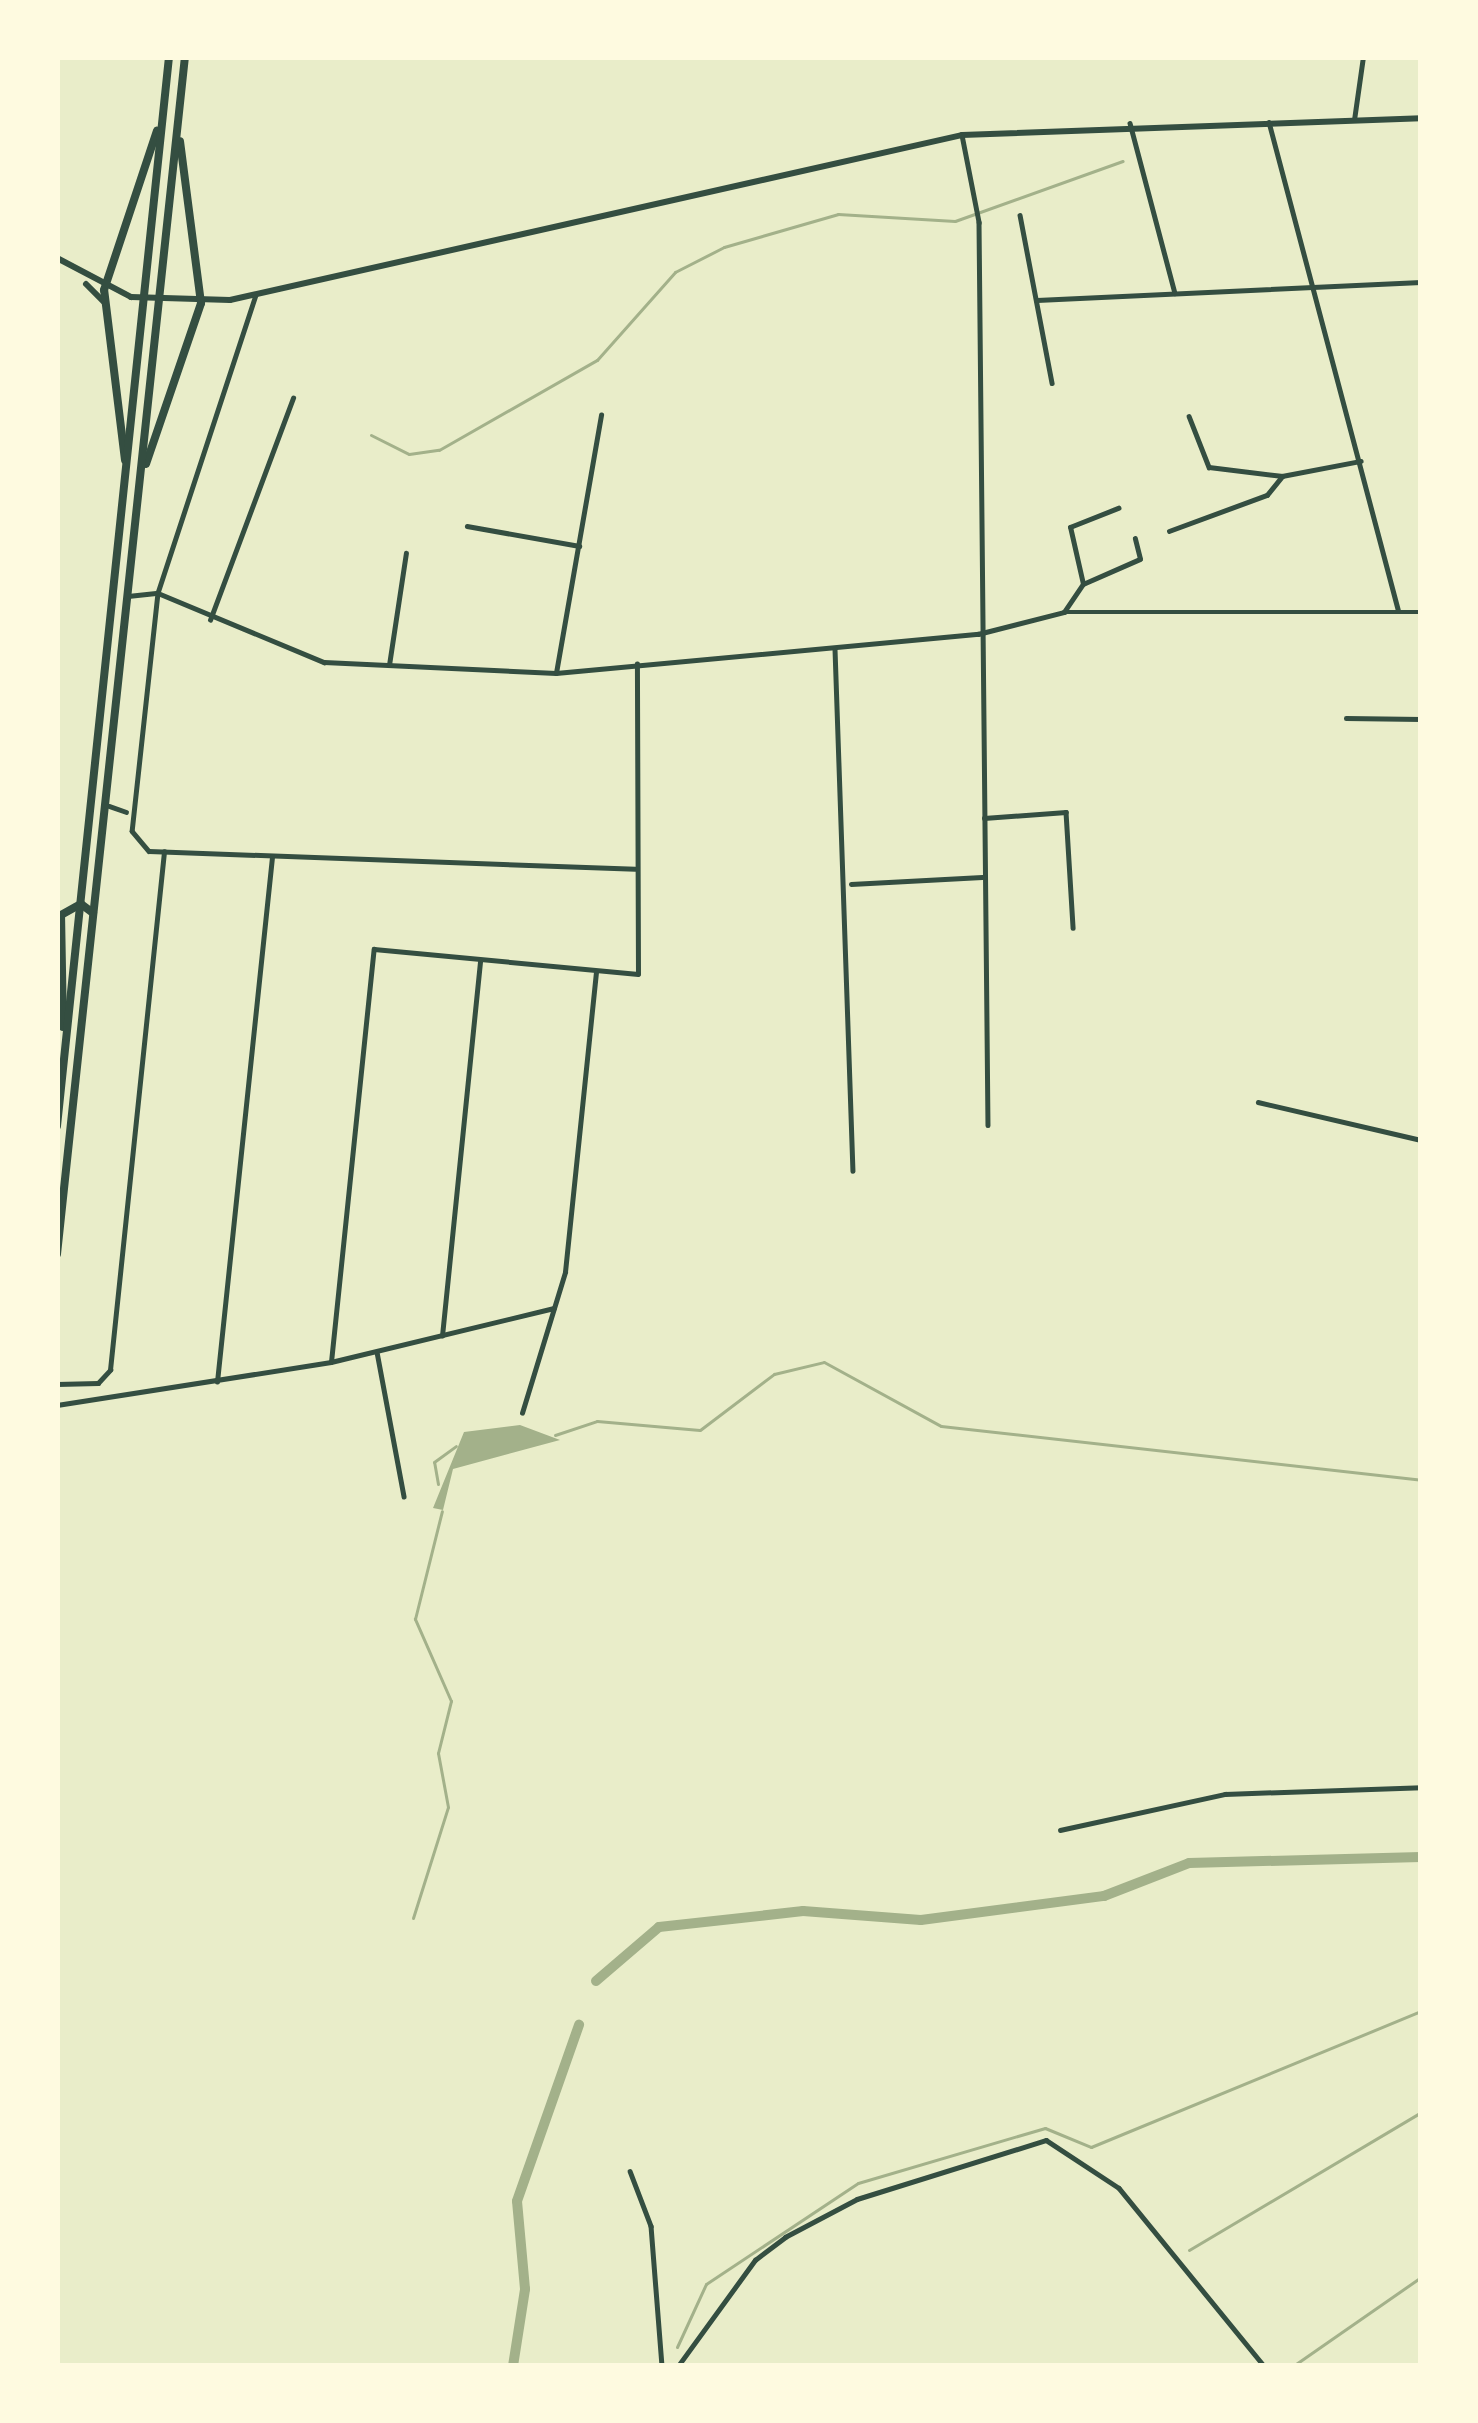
<!DOCTYPE html>
<style>
body{margin:0}
#map{position:relative;width:1478px;height:2423px;overflow:hidden;background:#e9edc9;font-family:"Libre Baskerville",serif}
div>[style]{position:absolute}
[style*='--x']{left:calc(var(--x)*1px);top:calc(var(--y)*1px);width:calc(var(--w)*1px);rotate:calc(var(--a)*1deg)}
.water>*{inset:0;background:#a3b18a}
.stream>*{height:3px;margin:-1.5px;padding:0 1.5px;transform-origin:1.5px;border-radius:1.5px;background:#a3b18a}
.canal>*{height:10px;margin:-5px;padding:0 5px;transform-origin:5px;border-radius:5px;background:#a3b18a}
.minor>*{height:4.5px;margin:-2.25px;padding:0 2.25px;transform-origin:2.25px;border-radius:2.25px;background:#344e41}
.secondary>*{height:6px;margin:-3px;padding:0 3px;transform-origin:3px;border-radius:3px;background:#344e41}
.trunk>*{height:8px;margin:-4px;padding:0 4px;transform-origin:4px;border-radius:4px;background:#344e41}
span{translate:-50% -50%;white-space:nowrap;text-align:center;line-height:1.15;-webkit-text-stroke:12px #fefae0;paint-order:stroke}
.frame{position:absolute;inset:0;border:60px solid #fefae0;pointer-events:none}
</style>
<div id="map">
<div class="water">
<div style="clip-path:polygon(520px 1425px,560px 1440px,453px 1469px,443px 1510px,433px 1508px,464px 1432px)"></div>
</div>
<div class="stream">
<div style="--x:371;--y:435;--w:42;--a:26.6"></div>
<div style="--x:409;--y:454;--w:30;--a:-8"></div>
<div style="--x:439;--y:450;--w:182;--a:-29.7"></div>
<div style="--x:597;--y:360;--w:118;--a:-48.4"></div>
<div style="--x:675;--y:272;--w:55;--a:-27"></div>
<div style="--x:724;--y:247;--w:119;--a:-16.1"></div>
<div style="--x:838;--y:214;--w:117;--a:3.4"></div>
<div style="--x:955;--y:221;--w:178;--a:-19.7"></div>
<div style="--x:555;--y:1435;--w:44;--a:-18.4"></div>
<div style="--x:597;--y:1421;--w:103;--a:5"></div>
<div style="--x:700;--y:1430;--w:93;--a:-37.1"></div>
<div style="--x:774;--y:1374;--w:51;--a:-13.5"></div>
<div style="--x:824;--y:1362;--w:133;--a:28.7"></div>
<div style="--x:941;--y:1426;--w:483;--a:6.4"></div>
<div style="--x:438;--y:1484;--w:22;--a:-100"></div>
<div style="--x:434;--y:1462;--w:27;--a:-36"></div>
<div style="--x:413;--y:1918;--w:116;--a:-72.5"></div>
<div style="--x:448;--y:1807;--w:55;--a:-100.5"></div>
<div style="--x:438;--y:1753;--w:54;--a:-76"></div>
<div style="--x:451;--y:1701;--w:90;--a:-113.7"></div>
<div style="--x:415;--y:1619;--w:111;--a:-76"></div>
<div style="--x:1189;--y:2250;--w:270;--a:-30.7"></div>
<div style="--x:677;--y:2347;--w:69;--a:-65.3"></div>
<div style="--x:706;--y:2284;--w:182;--a:-33.6"></div>
<div style="--x:858;--y:2183;--w:195;--a:-16.4"></div>
<div style="--x:1045;--y:2128;--w:50;--a:22.4"></div>
<div style="--x:1091;--y:2147;--w:357;--a:-22.4"></div>
<div style="--x:1293;--y:2366;--w:156;--a:-34.8"></div>
</div>
<div class="canal">
<div style="--x:596;--y:1981;--w:83;--a:-40.6"></div>
<div style="--x:659;--y:1927;--w:145;--a:-6.3"></div>
<div style="--x:803;--y:1911;--w:118;--a:4.4"></div>
<div style="--x:921;--y:1920;--w:185;--a:-7.5"></div>
<div style="--x:1104;--y:1896;--w:91;--a:-21.2"></div>
<div style="--x:1189;--y:1863;--w:232;--a:-1.5"></div>
<div style="--x:513;--y:2366;--w:78;--a:-81.1"></div>
<div style="--x:525;--y:2289;--w:88;--a:-95.2"></div>
<div style="--x:517;--y:2201;--w:187;--a:-70.6"></div>
</div>
<div class="minor">
<div style="--x:1354;--y:120;--w:64;--a:-81.9"></div>
<div style="--x:1269;--y:122;--w:504;--a:75.16"></div>
<div style="--x:1130;--y:123;--w:176;--a:75.2"></div>
<div style="--x:962;--y:135;--w:89;--a:78.9"></div>
<div style="--x:979;--y:222;--w:903;--a:89.43"></div>
<div style="--x:1020;--y:215;--w:171;--a:79.2"></div>
<div style="--x:256;--y:295;--w:314;--a:108.2"></div>
<div style="--x:158;--y:593;--w:239;--a:96.2"></div>
<div style="--x:132;--y:831;--w:26;--a:50"></div>
<div style="--x:149;--y:851;--w:486;--a:2.1"></div>
<div style="--x:1037;--y:300;--w:384;--a:-2.7"></div>
<div style="--x:1189;--y:416;--w:55;--a:68.6"></div>
<div style="--x:1209;--y:467;--w:74;--a:7"></div>
<div style="--x:1282;--y:476;--w:80;--a:-10.8"></div>
<div style="--x:467;--y:526;--w:114;--a:10.1"></div>
<div style="--x:1169;--y:531;--w:104;--a:-20.2"></div>
<div style="--x:1267;--y:495;--w:22;--a:-51"></div>
<div style="--x:1083;--y:584;--w:58;--a:-102.8"></div>
<div style="--x:1070;--y:527;--w:52;--a:-21.6"></div>
<div style="--x:128;--y:596;--w:30;--a:-6"></div>
<div style="--x:158;--y:593;--w:180;--a:22.6"></div>
<div style="--x:324;--y:662;--w:232;--a:2.7"></div>
<div style="--x:556;--y:673;--w:424;--a:-5.3"></div>
<div style="--x:978;--y:634;--w:89;--a:-14.3"></div>
<div style="--x:1064;--y:612;--w:357;--a:0"></div>
<div style="--x:1064;--y:612;--w:34;--a:-56"></div>
<div style="--x:1083;--y:584;--w:62;--a:-23.7"></div>
<div style="--x:1140;--y:559;--w:21;--a:-104"></div>
<div style="--x:210;--y:620;--w:237;--a:-69.5"></div>
<div style="--x:835;--y:649;--w:522;--a:88.03"></div>
<div style="--x:389;--y:665;--w:113;--a:-81.4"></div>
<div style="--x:556;--y:673;--w:262;--a:-80.1"></div>
<div style="--x:1346;--y:718;--w:75;--a:0.8"></div>
<div style="--x:109;--y:806;--w:18;--a:19"></div>
<div style="--x:984;--y:818;--w:82;--a:-4.2"></div>
<div style="--x:1066;--y:812;--w:116;--a:86.5"></div>
<div style="--x:851;--y:884;--w:131;--a:-3.1"></div>
<div style="--x:1258;--y:1102;--w:167;--a:13.1"></div>
<div style="--x:442;--y:1336;--w:377;--a:-84.2"></div>
<div style="--x:377;--y:1352;--w:147;--a:79.4"></div>
<div style="--x:331;--y:1362;--w:415;--a:-84.1"></div>
<div style="--x:374;--y:949;--w:265;--a:5.4"></div>
<div style="--x:638;--y:974;--w:310;--a:-90.2"></div>
<div style="--x:217;--y:1382;--w:528;--a:-84.02"></div>
<div style="--x:57;--y:1384;--w:41;--a:-1.4"></div>
<div style="--x:98;--y:1383;--w:18;--a:-47"></div>
<div style="--x:110;--y:1370;--w:521;--a:-84.05"></div>
<div style="--x:57;--y:1405;--w:277;--a:-8.9"></div>
<div style="--x:331;--y:1362;--w:229;--a:-13.6"></div>
<div style="--x:522;--y:1413;--w:147;--a:-73"></div>
<div style="--x:565;--y:1272;--w:301;--a:-84.1"></div>
<div style="--x:1060;--y:1830;--w:169;--a:-12.3"></div>
<div style="--x:1225;--y:1794;--w:196;--a:-2"></div>
<div style="--x:630;--y:2171;--w:59;--a:69.1"></div>
<div style="--x:651;--y:2226;--w:140;--a:85.5"></div>
<div style="--x:678;--y:2366;--w:131;--a:-54"></div>
<div style="--x:755;--y:2260;--w:38;--a:-37"></div>
<div style="--x:785;--y:2237;--w:81;--a:-27.8"></div>
<div style="--x:857;--y:2199;--w:198;--a:-17.3"></div>
<div style="--x:1046;--y:2140;--w:87;--a:33.3"></div>
<div style="--x:1119;--y:2188;--w:230;--a:50.8"></div>
</div>
<div class="secondary">
<div style="--x:57;--y:258;--w:84;--a:27.8"></div>
<div style="--x:131;--y:297;--w:99;--a:1.7"></div>
<div style="--x:230;--y:300;--w:750;--a:-12.7"></div>
<div style="--x:962;--y:135;--w:459;--a:-2.1"></div>
<div style="--x:86;--y:284;--w:27;--a:45"></div>
</div>
<div class="trunk">
<div style="--x:125;--y:460;--w:171;--a:-97"></div>
<div style="--x:104;--y:290;--w:168;--a:-71.6"></div>
<div style="--x:146;--y:464;--w:170;--a:-71.1"></div>
<div style="--x:201;--y:303;--w:163;--a:-97.4"></div>
<div style="--x:63;--y:1027;--w:112;--a:-91"></div>
<div style="--x:61;--y:915;--w:23;--a:-29"></div>
<div style="--x:81;--y:904;--w:15;--a:37"></div>
<div style="--x:57;--y:1126;--w:1075;--a:-84.02"></div>
<div style="--x:57;--y:1254;--w:1204;--a:-83.9"></div>
</div>
<div class="frame"></div>
</div>
